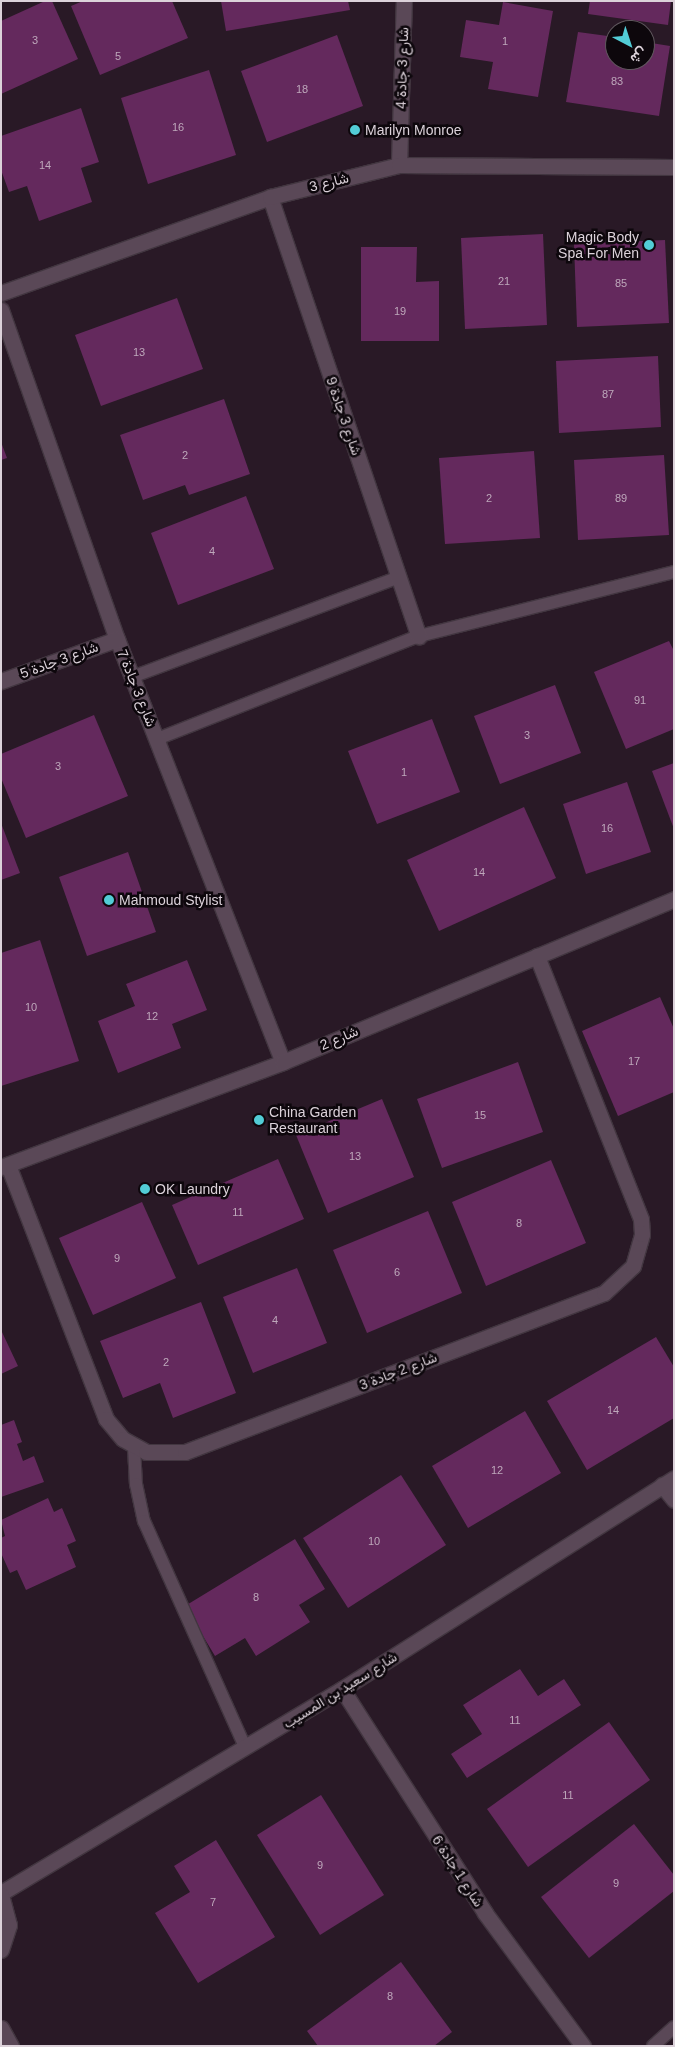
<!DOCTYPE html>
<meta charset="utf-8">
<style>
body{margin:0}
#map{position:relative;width:675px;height:2047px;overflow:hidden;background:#291926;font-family:Helvetica,Vazirmatn,sans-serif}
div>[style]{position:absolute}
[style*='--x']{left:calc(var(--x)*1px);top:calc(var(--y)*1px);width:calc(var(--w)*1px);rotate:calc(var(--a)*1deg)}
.building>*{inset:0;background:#64295d}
.roads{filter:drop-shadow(1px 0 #423640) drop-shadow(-1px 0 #423640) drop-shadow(0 1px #423640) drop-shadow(0 -1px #423640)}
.service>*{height:12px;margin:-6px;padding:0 6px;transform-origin:6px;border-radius:6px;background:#5a4857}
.minor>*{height:15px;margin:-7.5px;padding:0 7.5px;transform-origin:7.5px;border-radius:7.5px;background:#5a4857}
.tertiary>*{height:15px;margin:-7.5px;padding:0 7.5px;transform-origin:7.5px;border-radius:7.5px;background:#5a4857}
.dots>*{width:14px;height:14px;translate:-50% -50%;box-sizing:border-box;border:2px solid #0d070c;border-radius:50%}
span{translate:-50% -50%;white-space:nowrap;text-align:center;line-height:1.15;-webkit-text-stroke:5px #0d070c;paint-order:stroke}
.number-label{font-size:11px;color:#bea8bb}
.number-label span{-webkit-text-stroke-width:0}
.street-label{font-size:14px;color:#dcd2da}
.poi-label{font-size:14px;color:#dcd2da}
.left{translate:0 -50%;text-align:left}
.right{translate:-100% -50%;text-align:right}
.frame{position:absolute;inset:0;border:2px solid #dcd2da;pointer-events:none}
.north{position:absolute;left:605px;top:20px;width:50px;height:50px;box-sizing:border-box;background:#0d070c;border:1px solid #60585e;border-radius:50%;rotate:140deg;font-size:14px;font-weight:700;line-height:20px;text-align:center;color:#dcd2da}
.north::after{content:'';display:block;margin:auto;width:18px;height:22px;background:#52ccd6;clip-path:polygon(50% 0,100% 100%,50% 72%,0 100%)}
</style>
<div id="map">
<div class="building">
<div style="clip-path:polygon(45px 1px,52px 1px,78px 59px,1px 94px,1px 21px)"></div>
<div style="clip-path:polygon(83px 1px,172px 1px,188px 38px,100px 75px,71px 6px)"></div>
<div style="clip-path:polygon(221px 1px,348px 1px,350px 10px,226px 31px)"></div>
<div style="clip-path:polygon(590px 1px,671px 1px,668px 25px,588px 14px)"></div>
<div style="clip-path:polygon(503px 2px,553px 11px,538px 97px,488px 89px,493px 62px,460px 57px,466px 20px,499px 25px)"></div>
<div style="clip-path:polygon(578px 32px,615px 37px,615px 60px,645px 60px,645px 42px,670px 46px,659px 116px,566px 102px)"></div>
<div style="clip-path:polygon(337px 35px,363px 106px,267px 142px,241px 71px)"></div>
<div style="clip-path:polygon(209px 70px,236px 155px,148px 184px,121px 98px)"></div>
<div style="clip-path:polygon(81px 108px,99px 162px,81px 168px,92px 202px,39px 221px,27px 186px,9px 192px,1px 170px,1px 136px)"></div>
<div style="clip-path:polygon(543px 234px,547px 325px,465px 329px,461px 238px)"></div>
<div style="clip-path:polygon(665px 240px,669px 323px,577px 327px,574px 244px)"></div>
<div style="clip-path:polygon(361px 247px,417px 247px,416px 282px,439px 281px,439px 341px,361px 341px)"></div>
<div style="clip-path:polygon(177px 298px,203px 369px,101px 406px,75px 335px)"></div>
<div style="clip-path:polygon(658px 356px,661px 427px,559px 433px,556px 361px)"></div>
<div style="clip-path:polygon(224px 399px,250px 474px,189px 495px,185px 485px,143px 500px,120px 435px)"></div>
<div style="clip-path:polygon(1px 442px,7px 458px,1px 460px)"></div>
<div style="clip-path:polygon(534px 451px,540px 538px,445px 544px,439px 458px)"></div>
<div style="clip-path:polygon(664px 455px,669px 535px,578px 540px,574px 460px)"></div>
<div style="clip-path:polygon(246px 496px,274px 569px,178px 605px,151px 533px)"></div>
<div style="clip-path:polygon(669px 641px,674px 651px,674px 729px,626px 749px,594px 672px)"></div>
<div style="clip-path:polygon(555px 685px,581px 753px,500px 784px,474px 716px)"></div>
<div style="clip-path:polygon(94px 715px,128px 796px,26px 838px,1px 778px,1px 754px)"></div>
<div style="clip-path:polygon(432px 719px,460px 792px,377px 824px,348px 751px)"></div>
<div style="clip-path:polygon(674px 763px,674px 829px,652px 771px)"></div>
<div style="clip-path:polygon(627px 782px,651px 852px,586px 874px,563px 804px)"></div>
<div style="clip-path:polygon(524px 807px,556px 878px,439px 931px,407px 860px)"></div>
<div style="clip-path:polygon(1px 823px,20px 873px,1px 880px)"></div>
<div style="clip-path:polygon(128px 852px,156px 932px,87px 956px,59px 877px)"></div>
<div style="clip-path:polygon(40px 940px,79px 1061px,1px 1086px,1px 953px)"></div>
<div style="clip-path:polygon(187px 960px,207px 1010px,172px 1024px,181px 1048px,118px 1073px,98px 1021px,135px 1006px,126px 984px)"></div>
<div style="clip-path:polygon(660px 997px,674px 1029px,674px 1092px,618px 1116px,582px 1031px)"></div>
<div style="clip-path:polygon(518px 1062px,543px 1132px,442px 1168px,417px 1099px)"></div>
<div style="clip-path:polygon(382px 1099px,414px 1177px,328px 1213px,296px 1135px)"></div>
<div style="clip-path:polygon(278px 1159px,304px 1219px,198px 1265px,172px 1205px)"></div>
<div style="clip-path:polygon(551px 1160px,586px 1243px,486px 1286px,452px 1202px)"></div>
<div style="clip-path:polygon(142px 1202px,176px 1278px,93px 1315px,59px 1238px)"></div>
<div style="clip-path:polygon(428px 1211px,462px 1293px,367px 1333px,333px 1250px)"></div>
<div style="clip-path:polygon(297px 1268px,327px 1343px,253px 1373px,223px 1297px)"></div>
<div style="clip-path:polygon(201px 1302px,236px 1393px,173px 1418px,160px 1383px,123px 1398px,100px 1341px)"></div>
<div style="clip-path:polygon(1px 1330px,18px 1366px,1px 1374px)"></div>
<div style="clip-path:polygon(656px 1337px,674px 1367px,674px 1418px,587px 1470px,547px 1401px)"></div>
<div style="clip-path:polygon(525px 1411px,561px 1473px,468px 1528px,432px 1466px)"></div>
<div style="clip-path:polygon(14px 1420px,22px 1442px,17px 1444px,23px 1461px,34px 1456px,44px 1482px,1px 1497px,1px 1425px)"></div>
<div style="clip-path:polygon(401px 1475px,446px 1545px,348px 1608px,303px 1538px)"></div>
<div style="clip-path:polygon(48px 1498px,54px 1512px,62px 1508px,76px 1541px,67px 1545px,76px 1567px,26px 1590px,17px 1570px,10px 1573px,1px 1553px,1px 1538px,5px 1536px,1px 1520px)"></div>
<div style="clip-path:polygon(295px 1539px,325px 1589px,299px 1605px,310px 1622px,256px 1656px,245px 1638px,215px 1656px,185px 1606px)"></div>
<div style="clip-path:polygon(520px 1669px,538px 1696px,564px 1679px,581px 1705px,467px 1778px,451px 1754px,482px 1734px,463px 1705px)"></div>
<div style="clip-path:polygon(609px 1722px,650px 1780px,528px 1867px,487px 1809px)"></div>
<div style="clip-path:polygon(321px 1795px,384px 1895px,320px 1935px,257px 1835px)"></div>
<div style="clip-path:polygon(634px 1824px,674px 1875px,674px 1891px,589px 1958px,541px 1897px)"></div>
<div style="clip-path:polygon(216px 1840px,275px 1937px,198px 1983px,155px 1913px,190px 1892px,174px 1866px)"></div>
<div style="clip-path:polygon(401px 1962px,452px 2032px,434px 2046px,318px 2046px,307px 2031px)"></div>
</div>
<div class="roads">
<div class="service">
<div style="--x:132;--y:677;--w:285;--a:-20.5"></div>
<div style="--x:157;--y:739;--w:282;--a:-21.5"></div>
<div style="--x:419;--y:636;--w:263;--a:-14.1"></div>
<div style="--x:134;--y:1447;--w:37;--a:87"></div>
<div style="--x:136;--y:1484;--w:38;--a:78"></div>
<div style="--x:144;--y:1521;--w:248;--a:65.9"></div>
<div style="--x:653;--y:2046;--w:28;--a:-42"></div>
</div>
<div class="minor">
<div style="--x:399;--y:165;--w:164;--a:-88.3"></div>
<div style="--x:270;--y:197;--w:464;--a:71.3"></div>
<div style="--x:1;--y:293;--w:286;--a:-19.6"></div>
<div style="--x:270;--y:197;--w:133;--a:-13.9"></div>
<div style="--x:399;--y:165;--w:275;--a:0.4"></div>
<div style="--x:1;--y:310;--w:349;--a:70.6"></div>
<div style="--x:117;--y:639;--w:454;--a:68.6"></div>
<div style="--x:1;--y:681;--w:123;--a:-19.9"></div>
<div style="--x:8;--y:1165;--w:272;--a:68.9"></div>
<div style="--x:106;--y:1419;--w:26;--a:50"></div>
<div style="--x:123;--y:1439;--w:26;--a:29"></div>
<div style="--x:146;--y:1452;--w:39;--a:0"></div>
<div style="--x:185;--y:1452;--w:448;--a:-20.8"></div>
<div style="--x:604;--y:1293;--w:40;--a:-43"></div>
<div style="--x:633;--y:1266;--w:33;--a:-74"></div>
<div style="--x:642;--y:1234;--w:15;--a:-94"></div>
<div style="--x:641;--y:1219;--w:283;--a:-111.6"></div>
<div style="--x:1;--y:1167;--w:301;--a:-20.4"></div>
<div style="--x:283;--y:1062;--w:424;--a:-22.6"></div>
<div style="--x:662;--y:1485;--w:19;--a:51"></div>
<div style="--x:342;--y:1689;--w:266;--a:57.4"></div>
<div style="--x:485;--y:1913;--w:165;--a:53.6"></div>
<div style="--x:1;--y:2028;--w:21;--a:61"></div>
</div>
<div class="tertiary">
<div style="--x:1;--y:1893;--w:397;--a:-30.9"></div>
<div style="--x:342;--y:1689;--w:393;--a:-32.4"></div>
<div style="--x:1;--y:1895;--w:31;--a:75"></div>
<div style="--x:9;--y:1925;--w:26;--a:108"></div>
</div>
</div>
<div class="dots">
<div style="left:355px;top:130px;background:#52ccd6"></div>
<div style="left:649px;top:245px;background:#52ccd6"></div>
<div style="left:109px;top:900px;background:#52ccd6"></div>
<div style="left:259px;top:1120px;background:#52ccd6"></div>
<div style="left:145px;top:1189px;background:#52ccd6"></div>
</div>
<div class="number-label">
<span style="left:35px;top:40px">3</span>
<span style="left:505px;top:41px">1</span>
<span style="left:118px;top:56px">5</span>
<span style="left:617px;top:81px">83</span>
<span style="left:302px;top:89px">18</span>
<span style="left:178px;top:127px">16</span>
<span style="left:45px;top:165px">14</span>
<span style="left:504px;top:281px">21</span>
<span style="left:621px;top:283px">85</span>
<span style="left:400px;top:311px">19</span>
<span style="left:139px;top:352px">13</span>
<span style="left:608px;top:394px">87</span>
<span style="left:185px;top:455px">2</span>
<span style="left:489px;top:498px">2</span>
<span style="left:621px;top:498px">89</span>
<span style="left:212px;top:551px">4</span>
<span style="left:640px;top:700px">91</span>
<span style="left:527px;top:735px">3</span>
<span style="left:58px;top:766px">3</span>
<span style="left:404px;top:772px">1</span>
<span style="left:607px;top:828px">16</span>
<span style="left:479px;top:872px">14</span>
<span style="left:31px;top:1007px">10</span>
<span style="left:152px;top:1016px">12</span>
<span style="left:634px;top:1061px">17</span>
<span style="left:480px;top:1115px">15</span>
<span style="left:355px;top:1156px">13</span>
<span style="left:238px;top:1212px">11</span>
<span style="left:519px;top:1223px">8</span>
<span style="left:117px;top:1258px">9</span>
<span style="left:397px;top:1272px">6</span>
<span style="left:275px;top:1320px">4</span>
<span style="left:166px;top:1362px">2</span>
<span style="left:613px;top:1410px">14</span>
<span style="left:497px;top:1470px">12</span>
<span style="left:374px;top:1541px">10</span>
<span style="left:256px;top:1597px">8</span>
<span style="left:515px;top:1720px">11</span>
<span style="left:568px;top:1795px">11</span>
<span style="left:320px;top:1865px">9</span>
<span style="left:616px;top:1883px">9</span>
<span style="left:213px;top:1902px">7</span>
<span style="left:390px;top:1996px">8</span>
</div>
<div class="street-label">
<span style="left:402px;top:68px;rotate:-88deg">شارع 3 جادة 4</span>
<span style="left:329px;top:182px;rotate:-14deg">شارع 3</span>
<span style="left:344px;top:416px;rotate:71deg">شارع 3 جادة 9</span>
<span style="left:59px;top:660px;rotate:-20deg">شارع 3 جادة 5</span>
<span style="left:137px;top:688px;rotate:68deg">شارع 3 جادة 7</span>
<span style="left:339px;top:1038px;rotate:-23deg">شارع 2</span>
<span style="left:398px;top:1371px;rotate:-21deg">شارع 2 جادة 3</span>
<span style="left:340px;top:1690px;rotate:-32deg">شارع سعيد بن المسيب</span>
<span style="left:458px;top:1871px;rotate:57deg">شارع 1 جادة 6</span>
</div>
<div class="poi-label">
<span class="left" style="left:365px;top:130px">Marilyn Monroe</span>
<span class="right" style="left:639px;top:245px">Magic Body<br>Spa For Men</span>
<span class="left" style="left:119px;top:900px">Mahmoud Stylist</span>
<span class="left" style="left:269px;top:1120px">China Garden<br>Restaurant</span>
<span class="left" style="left:155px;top:1189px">OK Laundry</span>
</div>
<div class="frame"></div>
<div class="north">ش</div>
</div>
